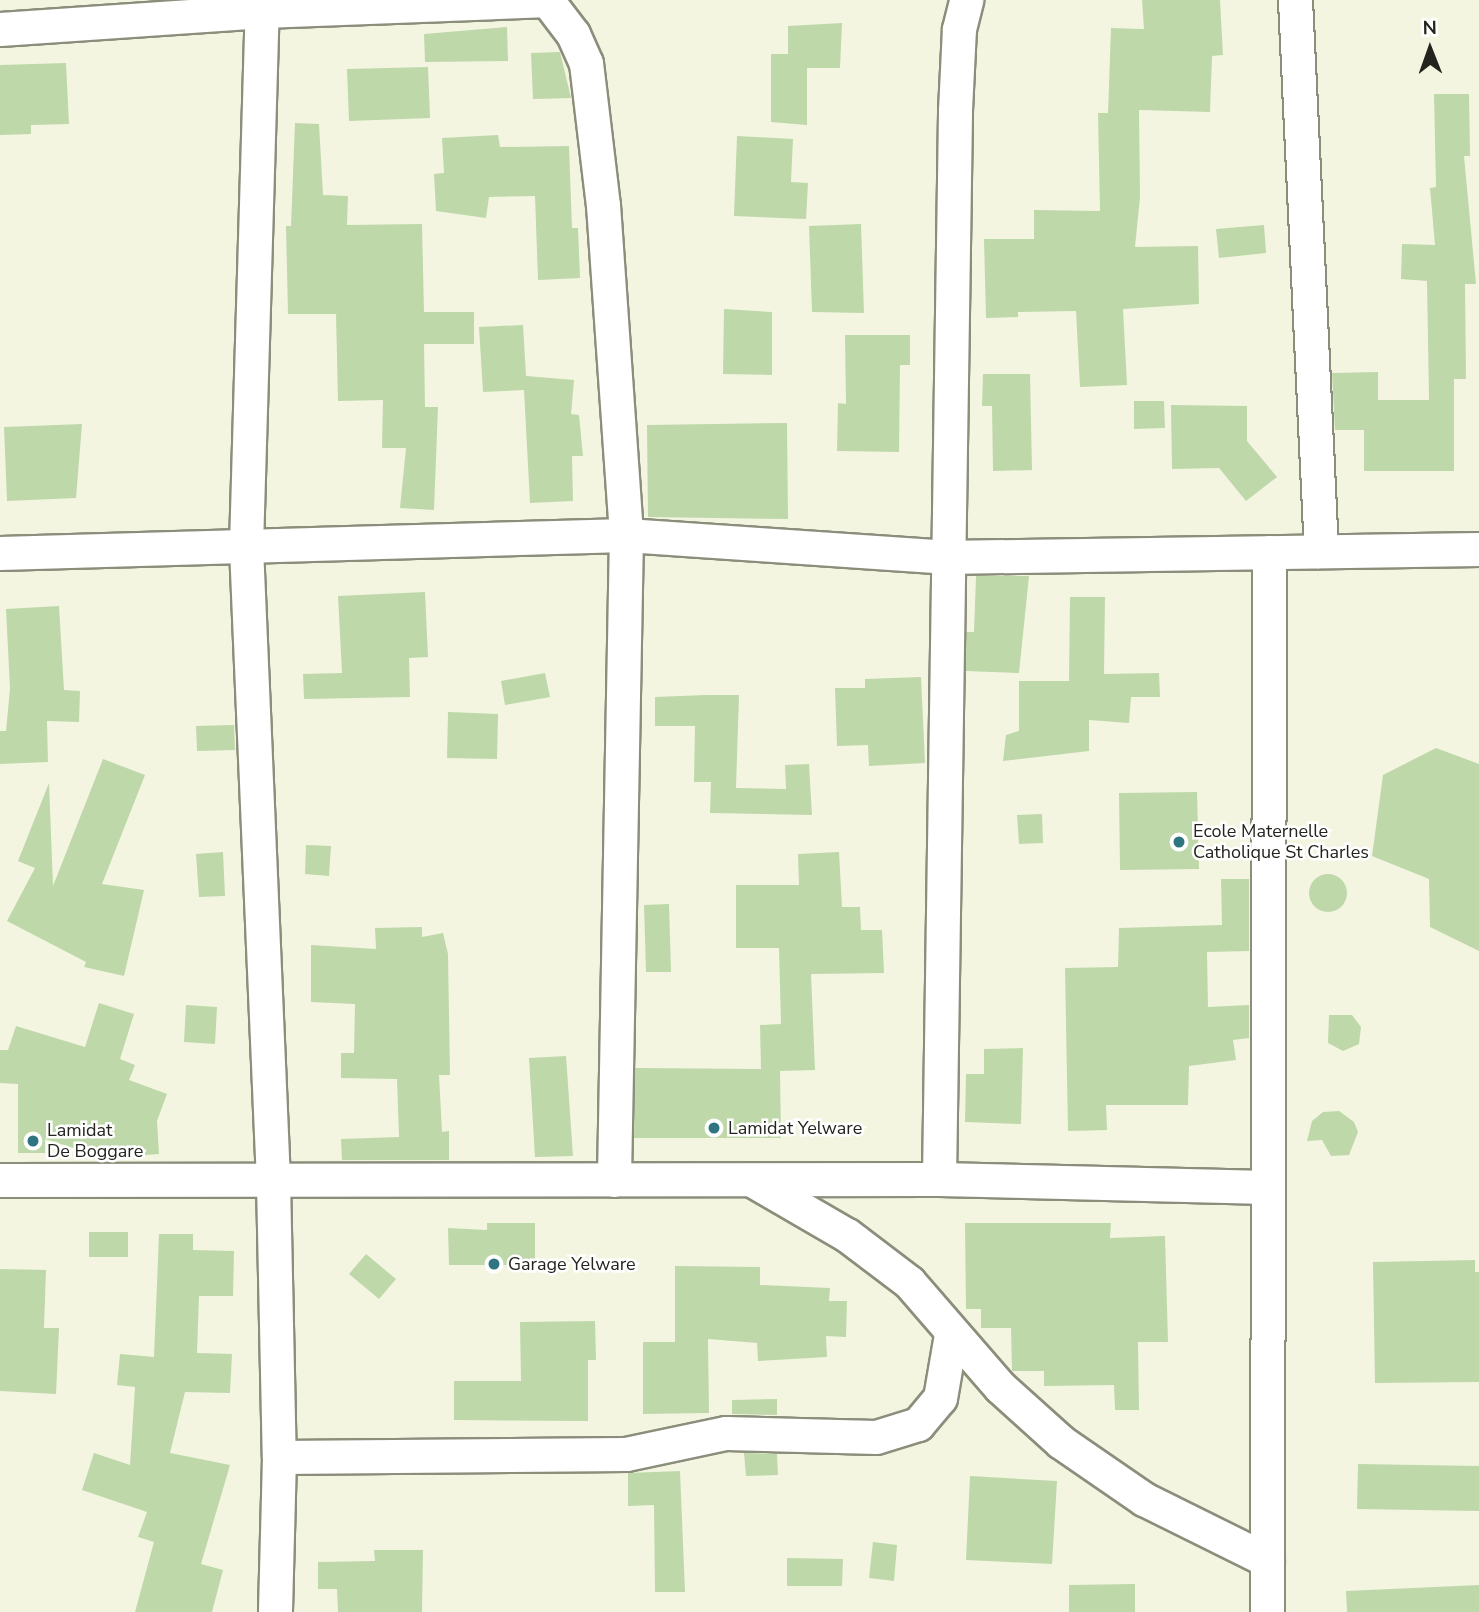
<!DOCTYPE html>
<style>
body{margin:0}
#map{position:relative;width:1479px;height:1612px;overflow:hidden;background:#f3f5e1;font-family:"Nunito Sans",sans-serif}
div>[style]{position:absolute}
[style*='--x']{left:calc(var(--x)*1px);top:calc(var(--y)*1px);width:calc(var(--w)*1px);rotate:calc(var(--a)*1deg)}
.building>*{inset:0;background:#bed8aa}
.round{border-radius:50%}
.roads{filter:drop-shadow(2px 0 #8c8e7c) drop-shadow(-2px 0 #8c8e7c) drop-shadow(0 2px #8c8e7c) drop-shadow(0 -2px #8c8e7c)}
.minor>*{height:33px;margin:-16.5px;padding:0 16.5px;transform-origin:16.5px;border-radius:16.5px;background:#fff}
.dots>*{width:19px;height:19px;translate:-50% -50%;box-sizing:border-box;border:4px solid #fff;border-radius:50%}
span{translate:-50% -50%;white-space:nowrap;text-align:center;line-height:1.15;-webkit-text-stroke:5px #fff;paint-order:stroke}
.poi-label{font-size:18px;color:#23241d}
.left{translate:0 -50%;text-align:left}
.north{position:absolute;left:1395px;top:14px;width:70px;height:70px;-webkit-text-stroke:5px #fff;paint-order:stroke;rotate:359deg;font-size:19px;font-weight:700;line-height:28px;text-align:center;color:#23241d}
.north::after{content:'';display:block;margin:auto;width:24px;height:32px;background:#23241d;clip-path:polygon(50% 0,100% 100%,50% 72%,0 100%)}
</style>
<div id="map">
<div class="building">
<div style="clip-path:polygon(1142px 0,1220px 0,1223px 55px,1212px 56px,1210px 112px,1139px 110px,1140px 197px,1135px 247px,1198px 246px,1199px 304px,1123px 309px,1127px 385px,1080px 387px,1076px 311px,1018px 312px,1018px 317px,986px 318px,984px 239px,1034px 239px,1034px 210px,1100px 211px,1098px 113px,1108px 113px,1111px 28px,1144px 29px)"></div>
<div style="clip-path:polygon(842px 23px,840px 68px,807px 68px,807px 125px,771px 122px,771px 54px,788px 54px,788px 26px)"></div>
<div style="clip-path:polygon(507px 27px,508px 61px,425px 62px,424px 34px)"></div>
<div style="clip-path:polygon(560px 52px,571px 98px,533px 99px,531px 53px)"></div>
<div style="clip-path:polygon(66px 63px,69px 124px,31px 125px,31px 134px,0 135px,0 65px)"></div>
<div style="clip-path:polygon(428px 67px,430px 118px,349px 121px,347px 69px)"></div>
<div style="clip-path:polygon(1434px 94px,1469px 94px,1470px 156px,1464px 156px,1476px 284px,1465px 284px,1466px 379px,1454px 379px,1454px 471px,1364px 471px,1364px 430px,1335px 430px,1332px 373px,1378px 372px,1378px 400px,1429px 400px,1427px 281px,1401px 279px,1402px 244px,1435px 245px,1430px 188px,1436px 187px)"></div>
<div style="clip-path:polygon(295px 123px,319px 124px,323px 195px,348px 196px,347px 225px,422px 224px,424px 312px,474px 312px,474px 344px,424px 344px,425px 407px,438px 407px,434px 510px,400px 508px,406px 448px,382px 448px,383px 400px,338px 401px,336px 314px,288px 314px,286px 226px,291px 226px)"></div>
<div style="clip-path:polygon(498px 135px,500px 147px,569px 146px,572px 228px,578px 228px,580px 278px,538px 280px,535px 196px,489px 197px,486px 218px,436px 211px,434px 174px,444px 173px,442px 138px)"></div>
<div style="clip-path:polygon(737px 136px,793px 139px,791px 182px,808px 183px,806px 219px,734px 216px)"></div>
<div style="clip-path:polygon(861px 224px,864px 313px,812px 312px,809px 226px)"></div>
<div style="clip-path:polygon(1264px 225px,1266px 253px,1219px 258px,1216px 229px)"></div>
<div style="clip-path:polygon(724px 309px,772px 312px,772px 375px,723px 374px)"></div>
<div style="clip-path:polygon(523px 325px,526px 376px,574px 380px,571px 414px,579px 415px,583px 456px,572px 456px,573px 501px,530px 503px,524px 390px,483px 392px,479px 327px)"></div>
<div style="clip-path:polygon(845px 335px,910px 335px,910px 365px,900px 365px,899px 452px,837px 451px,838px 403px,846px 404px)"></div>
<div style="clip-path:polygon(983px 374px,1030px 374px,1032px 470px,993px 471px,992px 406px,982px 406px)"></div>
<div style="clip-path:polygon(1134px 401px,1164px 401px,1165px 428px,1134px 429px)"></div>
<div style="clip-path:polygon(1171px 405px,1247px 406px,1247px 441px,1277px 477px,1246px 501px,1219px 468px,1172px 469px)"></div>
<div style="clip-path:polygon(787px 423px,788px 519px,648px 517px,647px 425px)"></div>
<div style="clip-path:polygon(82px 424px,76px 498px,7px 501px,4px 427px)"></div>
<div style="clip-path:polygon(976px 576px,1029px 576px,1019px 673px,966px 671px,966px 632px,974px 632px)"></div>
<div style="clip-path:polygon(425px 592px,428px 657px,409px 658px,410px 697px,304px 699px,303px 674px,342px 673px,338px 596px)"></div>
<div style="clip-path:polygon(1070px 597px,1105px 597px,1104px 674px,1159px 673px,1160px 697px,1131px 697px,1129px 723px,1089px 720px,1089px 751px,1003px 761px,1006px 735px,1019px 731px,1019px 681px,1069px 681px)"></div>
<div style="clip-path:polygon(59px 606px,64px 690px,80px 691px,79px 722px,47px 721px,48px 762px,0 764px,0 731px,6px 731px,10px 689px,6px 609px)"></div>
<div style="clip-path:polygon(545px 673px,550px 697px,505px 705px,501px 681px)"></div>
<div style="clip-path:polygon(921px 677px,925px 763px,869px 766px,868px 745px,837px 746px,835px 688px,865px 688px,865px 679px)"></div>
<div style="clip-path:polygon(706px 695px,739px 695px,736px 788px,786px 789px,785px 765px,809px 764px,812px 815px,710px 813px,711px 782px,694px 782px,695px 726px,655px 726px,655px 697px)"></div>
<div style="clip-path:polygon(448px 712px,498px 714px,497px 759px,447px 758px)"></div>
<div style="clip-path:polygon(234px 725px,235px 750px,197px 751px,196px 726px)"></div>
<div style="clip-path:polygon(1436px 748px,1479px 764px,1479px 951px,1430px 927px,1429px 879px,1372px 856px,1383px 775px)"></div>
<div style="clip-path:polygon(103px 759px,145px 775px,102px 884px,144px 890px,124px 976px,84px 967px,86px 962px,7px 921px,35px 868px,18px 861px,49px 783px,53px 886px)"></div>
<div style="clip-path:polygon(1197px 792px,1199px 869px,1120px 870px,1119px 793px)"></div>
<div style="clip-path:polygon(1042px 814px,1043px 843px,1019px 844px,1017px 815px)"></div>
<div style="clip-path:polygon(306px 845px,331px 846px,329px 876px,305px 874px)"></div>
<div style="clip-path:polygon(223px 852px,225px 896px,199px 897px,196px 854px)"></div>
<div style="clip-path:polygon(839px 852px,842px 907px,860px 907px,861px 930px,882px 930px,884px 973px,811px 974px,815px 1070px,780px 1071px,781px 1138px,634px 1138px,635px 1068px,761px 1069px,760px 1025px,781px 1024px,779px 948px,736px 948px,736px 885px,799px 885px,798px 854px)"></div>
<div class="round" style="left:1309px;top:874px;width:38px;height:38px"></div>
<div style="clip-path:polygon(1221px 879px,1249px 879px,1249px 951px,1207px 952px,1208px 1007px,1249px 1005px,1249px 1038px,1233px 1040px,1236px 1060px,1189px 1066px,1188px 1105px,1106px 1105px,1107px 1130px,1068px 1131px,1065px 968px,1118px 967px,1119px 928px,1222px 925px)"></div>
<div style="clip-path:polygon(669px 904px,671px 972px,646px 972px,644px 905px)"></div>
<div style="clip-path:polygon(422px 927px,422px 937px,443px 933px,448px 954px,450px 1075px,439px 1075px,442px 1132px,449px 1131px,449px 1160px,342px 1160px,341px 1139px,399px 1137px,397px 1079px,341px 1078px,341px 1053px,354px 1053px,355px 1004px,311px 1002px,311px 945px,376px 949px,375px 928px)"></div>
<div style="clip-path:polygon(99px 1003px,134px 1014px,120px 1059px,135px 1065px,129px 1080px,167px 1094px,157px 1121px,159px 1154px,105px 1158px,45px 1139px,45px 1153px,18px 1153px,18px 1084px,0 1083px,0 1050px,8px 1050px,16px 1026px,85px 1047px)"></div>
<div style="clip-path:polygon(186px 1005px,217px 1007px,215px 1044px,184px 1042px)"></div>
<div style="clip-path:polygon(1329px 1015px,1352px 1015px,1361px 1027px,1359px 1044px,1343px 1051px,1328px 1043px)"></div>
<div style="clip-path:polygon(1023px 1048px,1021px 1124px,965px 1122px,966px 1074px,984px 1074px,984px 1049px)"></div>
<div style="clip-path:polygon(566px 1056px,573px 1156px,535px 1157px,529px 1058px)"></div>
<div style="clip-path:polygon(1339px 1111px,1354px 1122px,1358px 1132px,1349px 1155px,1331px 1156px,1322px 1140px,1307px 1141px,1312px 1121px,1323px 1112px)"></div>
<div style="clip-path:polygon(487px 1223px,535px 1223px,535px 1265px,449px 1265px,448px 1228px,487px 1230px)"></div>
<div style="clip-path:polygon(965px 1223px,1111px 1223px,1110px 1238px,1165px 1236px,1168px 1342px,1138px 1342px,1139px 1410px,1115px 1410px,1114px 1385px,1044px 1386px,1044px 1371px,1012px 1371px,1011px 1328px,981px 1328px,981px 1309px,966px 1309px)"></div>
<div style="clip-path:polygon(89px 1232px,128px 1232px,128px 1257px,89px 1257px)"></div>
<div style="clip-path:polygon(159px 1234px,193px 1234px,193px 1250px,234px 1251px,233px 1296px,199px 1296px,197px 1353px,232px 1354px,230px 1393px,185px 1392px,170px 1453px,230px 1465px,201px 1564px,223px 1570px,212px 1612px,135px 1612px,154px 1542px,138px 1537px,147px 1512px,82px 1490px,94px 1453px,130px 1465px,135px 1387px,117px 1385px,120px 1354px,154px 1357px)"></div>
<div style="clip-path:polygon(366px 1254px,396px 1279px,379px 1299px,349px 1274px)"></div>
<div style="clip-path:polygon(1475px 1260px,1475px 1272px,1479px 1272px,1479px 1382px,1375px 1383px,1373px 1262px)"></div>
<div style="clip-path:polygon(675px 1266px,760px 1267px,760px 1285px,830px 1288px,829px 1301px,847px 1301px,846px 1337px,826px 1336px,827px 1357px,758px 1361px,757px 1343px,708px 1339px,709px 1413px,643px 1414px,643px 1342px,675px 1342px)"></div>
<div style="clip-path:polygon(0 1269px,46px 1270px,44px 1328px,59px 1328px,56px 1394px,0 1391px)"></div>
<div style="clip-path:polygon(595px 1321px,596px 1360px,588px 1360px,588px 1421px,454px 1420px,454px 1381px,521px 1381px,520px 1322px)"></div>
<div style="clip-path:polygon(777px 1399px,777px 1415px,732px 1414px,732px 1400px)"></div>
<div style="clip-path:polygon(744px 1453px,777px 1454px,778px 1475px,746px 1476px)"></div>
<div style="clip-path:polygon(1358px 1464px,1479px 1466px,1479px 1511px,1357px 1509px)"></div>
<div style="clip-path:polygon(680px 1471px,685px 1592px,655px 1592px,654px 1505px,628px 1506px,628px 1473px)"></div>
<div style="clip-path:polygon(970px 1476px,1057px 1481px,1052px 1564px,966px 1560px)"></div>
<div style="clip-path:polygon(873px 1542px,897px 1545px,894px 1581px,869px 1578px)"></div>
<div style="clip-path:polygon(374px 1550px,423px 1550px,422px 1612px,338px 1612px,337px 1589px,318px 1589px,318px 1562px,375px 1561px)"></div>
<div style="clip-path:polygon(787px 1558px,843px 1559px,842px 1586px,787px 1586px)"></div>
<div style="clip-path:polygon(1135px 1584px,1135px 1612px,1069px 1612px,1069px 1585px)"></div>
<div style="clip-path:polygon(1479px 1585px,1479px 1612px,1347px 1612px,1346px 1591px)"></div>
</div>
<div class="roads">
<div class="minor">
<div style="--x:262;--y:0;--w:547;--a:91.68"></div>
<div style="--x:246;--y:547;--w:635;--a:87.56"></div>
<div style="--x:273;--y:1181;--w:276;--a:88.8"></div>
<div style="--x:279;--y:1457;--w:155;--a:91.5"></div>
<div style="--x:547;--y:0;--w:43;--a:52.6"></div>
<div style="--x:573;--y:34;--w:32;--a:66"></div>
<div style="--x:586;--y:63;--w:143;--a:83.2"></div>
<div style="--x:603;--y:205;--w:331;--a:86"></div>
<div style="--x:626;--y:535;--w:645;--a:91.07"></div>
<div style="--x:1295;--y:0;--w:552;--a:87.3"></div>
<div style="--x:0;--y:29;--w:264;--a:-3.9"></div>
<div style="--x:263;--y:11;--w:285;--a:-2.2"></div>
<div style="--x:0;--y:553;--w:626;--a:-1.65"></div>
<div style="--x:626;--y:535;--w:320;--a:3.9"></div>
<div style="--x:945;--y:557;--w:534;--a:-0.86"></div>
<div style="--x:939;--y:1179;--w:1069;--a:-89.14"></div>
<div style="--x:955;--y:110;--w:81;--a:-87.2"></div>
<div style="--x:959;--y:29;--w:30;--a:-76"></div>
<div style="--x:0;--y:1180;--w:939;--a:-0.06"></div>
<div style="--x:939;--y:1179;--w:328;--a:1.4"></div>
<div style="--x:752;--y:1180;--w:110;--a:30.1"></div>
<div style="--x:847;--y:1235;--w:78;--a:37.2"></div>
<div style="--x:909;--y:1282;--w:139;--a:49.1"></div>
<div style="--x:1000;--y:1387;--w:82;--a:42"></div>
<div style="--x:1061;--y:1442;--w:101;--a:34.5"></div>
<div style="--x:1144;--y:1499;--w:137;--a:26.4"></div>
<div style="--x:279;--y:1457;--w:347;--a:-0.5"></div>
<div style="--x:626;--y:1454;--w:102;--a:-11.9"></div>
<div style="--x:726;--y:1433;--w:150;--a:1.5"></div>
<div style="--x:876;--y:1437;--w:44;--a:-17.2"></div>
<div style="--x:918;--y:1424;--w:34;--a:-50"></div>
<div style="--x:940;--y:1398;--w:65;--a:-80.2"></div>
<div style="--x:1267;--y:1612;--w:1060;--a:-89.89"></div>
</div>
</div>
<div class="dots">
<div style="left:1179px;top:842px;background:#2e7581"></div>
<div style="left:714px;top:1128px;background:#2e7581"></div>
<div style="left:33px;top:1141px;background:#2e7581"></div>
<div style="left:494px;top:1264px;background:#2e7581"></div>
</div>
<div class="poi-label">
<span class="left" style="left:1193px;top:842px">Ecole Maternelle<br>Catholique St Charles</span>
<span class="left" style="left:728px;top:1128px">Lamidat Yelware</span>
<span class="left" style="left:47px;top:1141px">Lamidat<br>De Boggare</span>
<span class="left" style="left:508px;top:1264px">Garage Yelware</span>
</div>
<div class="north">N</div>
</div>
